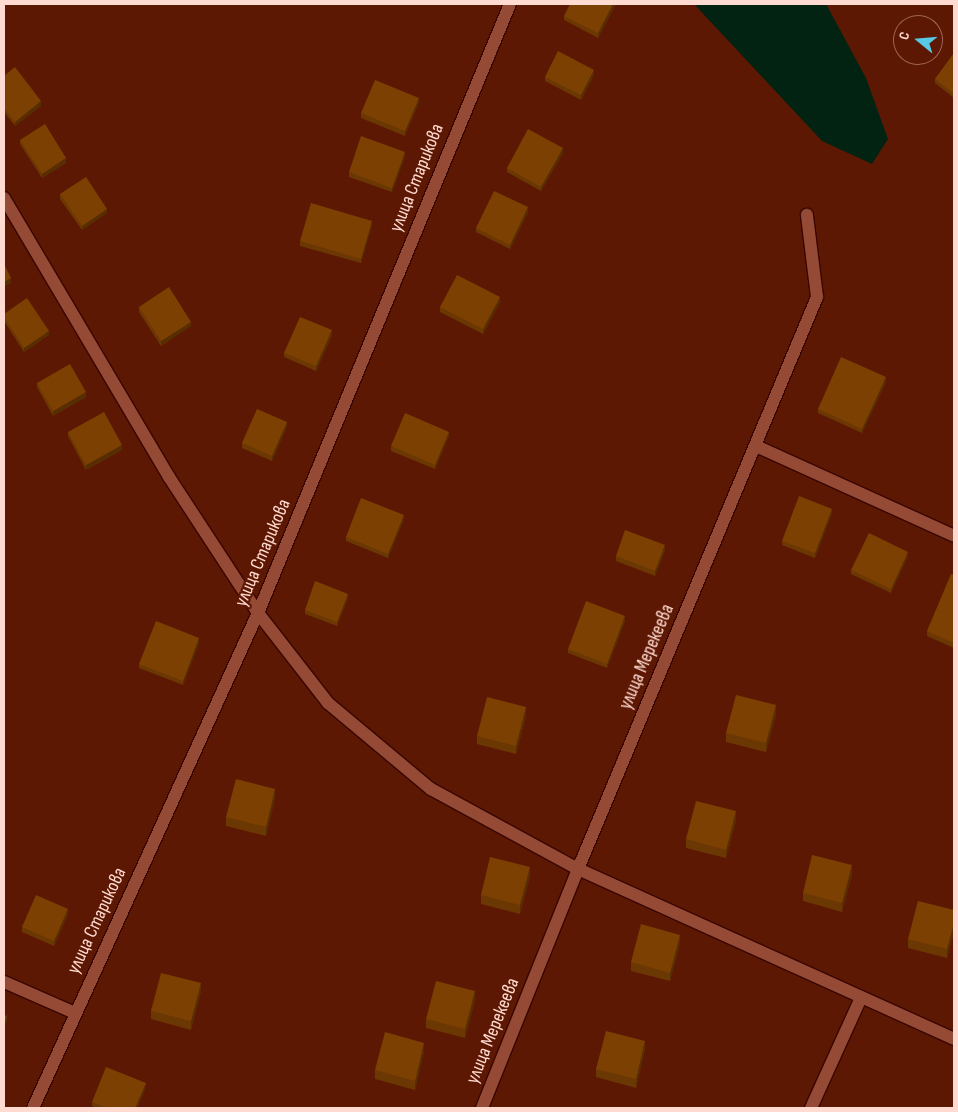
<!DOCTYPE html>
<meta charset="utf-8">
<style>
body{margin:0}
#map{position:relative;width:958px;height:1112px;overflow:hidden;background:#5d1803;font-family:"Sofia Sans Condensed",sans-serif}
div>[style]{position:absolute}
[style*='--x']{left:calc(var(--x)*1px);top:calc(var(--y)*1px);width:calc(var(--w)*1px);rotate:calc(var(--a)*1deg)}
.water>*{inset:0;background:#022312}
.roads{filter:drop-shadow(1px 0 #390500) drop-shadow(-1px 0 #390500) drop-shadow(0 1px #390500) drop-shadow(0 -1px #390500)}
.street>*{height:12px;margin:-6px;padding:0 6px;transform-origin:6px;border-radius:6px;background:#944a35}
.wall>*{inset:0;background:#6b3703}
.shaded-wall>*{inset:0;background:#572d02}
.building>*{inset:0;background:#7c4003}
span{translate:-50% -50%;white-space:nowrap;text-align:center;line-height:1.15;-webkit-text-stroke:4.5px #5d1803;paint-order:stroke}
.street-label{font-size:19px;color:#ffdbd1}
.frame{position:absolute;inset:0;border:5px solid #ffdbd1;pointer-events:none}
.north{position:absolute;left:893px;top:15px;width:50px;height:50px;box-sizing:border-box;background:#5d1803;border:1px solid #9e6655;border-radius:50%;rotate:287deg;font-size:14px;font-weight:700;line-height:20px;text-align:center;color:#ffdbd1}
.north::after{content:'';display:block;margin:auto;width:18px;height:22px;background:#58c9e4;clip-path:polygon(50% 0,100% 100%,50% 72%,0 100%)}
</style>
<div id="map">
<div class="water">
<div style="clip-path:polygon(694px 4px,826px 4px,866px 78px,888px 139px,872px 164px,822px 141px)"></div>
</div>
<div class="roads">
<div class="street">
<div style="--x:4;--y:198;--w:324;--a:59.4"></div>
<div style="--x:169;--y:477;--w:163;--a:56.8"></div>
<div style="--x:258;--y:613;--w:114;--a:52.1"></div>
<div style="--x:328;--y:703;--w:134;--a:39.9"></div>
<div style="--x:431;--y:789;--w:167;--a:28.6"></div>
<div style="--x:578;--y:869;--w:413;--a:24.3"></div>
<div style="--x:756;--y:446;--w:217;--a:24.4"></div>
<div style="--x:4;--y:982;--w:77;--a:23.6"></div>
<div style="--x:33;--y:1108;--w:544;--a:-65.56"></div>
<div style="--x:258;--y:613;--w:659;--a:-67.52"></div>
<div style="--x:482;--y:1108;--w:258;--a:-68.1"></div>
<div style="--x:578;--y:869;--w:620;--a:-67.32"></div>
<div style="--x:817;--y:297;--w:83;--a:-97"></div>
<div style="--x:811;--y:1108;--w:121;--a:-65.6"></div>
</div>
</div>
<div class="wall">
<div style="clip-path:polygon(616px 4px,598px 38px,564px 20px,564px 16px)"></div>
<div style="clip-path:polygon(954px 53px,954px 98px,935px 83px,935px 79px)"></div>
<div style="clip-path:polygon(594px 75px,581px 100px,545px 81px,545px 77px)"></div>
<div style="clip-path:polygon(4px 76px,41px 106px,15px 126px,4px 112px)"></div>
<div style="clip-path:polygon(419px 102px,405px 136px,361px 118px,361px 113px)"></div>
<div style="clip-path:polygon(20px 140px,66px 163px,42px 178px,20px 144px)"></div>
<div style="clip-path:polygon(563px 153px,541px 191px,507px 172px,507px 168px)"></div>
<div style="clip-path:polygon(405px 156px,392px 192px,349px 177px,349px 172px)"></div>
<div style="clip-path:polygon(60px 194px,107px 213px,82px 230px,60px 199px)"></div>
<div style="clip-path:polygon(528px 212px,510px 249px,476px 232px,476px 228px)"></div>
<div style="clip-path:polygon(372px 225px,361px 263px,300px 246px,300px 241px)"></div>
<div style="clip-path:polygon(500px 302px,483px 334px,440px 312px,440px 307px)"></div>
<div style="clip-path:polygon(139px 307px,191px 326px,161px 346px,139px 312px)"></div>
<div style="clip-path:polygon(4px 314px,49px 335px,24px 352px,4px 321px)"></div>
<div style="clip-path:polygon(332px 335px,316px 371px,284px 357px,284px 353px)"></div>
<div style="clip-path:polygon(886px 382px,862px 433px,818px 413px,818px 409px)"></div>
<div style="clip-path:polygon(37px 383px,86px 397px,53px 416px,37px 387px)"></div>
<div style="clip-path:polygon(287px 426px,272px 461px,242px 448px,242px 443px)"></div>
<div style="clip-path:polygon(68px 432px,122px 450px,86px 470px,68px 436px)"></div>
<div style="clip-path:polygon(449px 436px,435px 469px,391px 451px,391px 446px)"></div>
<div style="clip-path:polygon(832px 513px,815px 558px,782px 545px,782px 541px)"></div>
<div style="clip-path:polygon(404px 519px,388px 558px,346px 541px,346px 537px)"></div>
<div style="clip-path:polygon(665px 550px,655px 576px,616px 561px,616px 556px)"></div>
<div style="clip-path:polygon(908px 556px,891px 593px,851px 574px,851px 570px)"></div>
<div style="clip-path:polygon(954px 575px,954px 648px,927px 636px,927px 631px)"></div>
<div style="clip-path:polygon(348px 598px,337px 626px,305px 614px,305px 610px)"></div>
<div style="clip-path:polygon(625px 621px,607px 668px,568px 653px,568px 649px)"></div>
<div style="clip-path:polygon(199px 643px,183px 685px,139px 668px,139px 664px)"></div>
<div style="clip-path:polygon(776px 714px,766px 752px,726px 742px,726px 733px)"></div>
<div style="clip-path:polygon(526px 716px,516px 754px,477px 744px,477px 736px)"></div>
<div style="clip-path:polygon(275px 798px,266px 836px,226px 826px,226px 817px)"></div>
<div style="clip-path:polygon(736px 820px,726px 858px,686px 848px,686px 839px)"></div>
<div style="clip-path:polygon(852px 874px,842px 912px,803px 901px,803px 893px)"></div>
<div style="clip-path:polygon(530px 876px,520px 914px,481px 904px,481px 895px)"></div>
<div style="clip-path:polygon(954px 910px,954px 932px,947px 958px,908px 948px,908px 939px)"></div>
<div style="clip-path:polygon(68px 914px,54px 946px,22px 932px,22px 927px)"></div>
<div style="clip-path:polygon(680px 943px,670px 981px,631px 971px,631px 962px)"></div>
<div style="clip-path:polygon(201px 991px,191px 1030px,151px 1019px,151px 1011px)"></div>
<div style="clip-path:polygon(475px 1000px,465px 1038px,426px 1028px,426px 1019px)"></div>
<div style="clip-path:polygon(645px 1050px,636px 1088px,596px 1077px,596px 1069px)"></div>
<div style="clip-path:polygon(424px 1051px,415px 1090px,375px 1079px,375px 1070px)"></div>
<div style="clip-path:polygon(146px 1087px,137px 1108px,97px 1108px,92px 1106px,92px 1102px)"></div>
</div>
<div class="shaded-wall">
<div style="clip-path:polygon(613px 4px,616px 4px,598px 38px,598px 33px)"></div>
<div style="clip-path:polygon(594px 70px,594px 75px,581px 100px,581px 95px)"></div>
<div style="clip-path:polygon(419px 98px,419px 102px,405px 136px,405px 131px)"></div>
<div style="clip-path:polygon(41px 101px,41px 106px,15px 126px,15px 122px)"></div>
<div style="clip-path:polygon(563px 148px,563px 153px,541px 191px,541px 187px)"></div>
<div style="clip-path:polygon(405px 152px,405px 156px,392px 192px,392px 188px)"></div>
<div style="clip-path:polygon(66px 158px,66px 163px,42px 178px,42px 174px)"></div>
<div style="clip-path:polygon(528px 207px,528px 212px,510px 249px,510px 245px)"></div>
<div style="clip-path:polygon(107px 209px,107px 213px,82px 230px,82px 226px)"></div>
<div style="clip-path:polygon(372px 221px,372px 225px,361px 263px,361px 259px)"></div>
<div style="clip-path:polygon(11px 278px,11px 283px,4px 287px,4px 282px)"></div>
<div style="clip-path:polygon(500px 297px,500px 302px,483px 334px,483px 329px)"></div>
<div style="clip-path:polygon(191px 322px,191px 326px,161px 346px,161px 341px)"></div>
<div style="clip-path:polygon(332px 330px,332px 335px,316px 371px,316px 366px)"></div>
<div style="clip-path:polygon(49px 331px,49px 335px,24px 352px,24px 348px)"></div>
<div style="clip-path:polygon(886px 377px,886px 382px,862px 433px,862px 429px)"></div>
<div style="clip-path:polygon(86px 392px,86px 397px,53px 416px,53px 411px)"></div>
<div style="clip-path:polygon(287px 422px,287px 426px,272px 461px,272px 456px)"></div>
<div style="clip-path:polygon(449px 432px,449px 436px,435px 469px,435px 465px)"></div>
<div style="clip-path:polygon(122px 445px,122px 450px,86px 470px,86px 465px)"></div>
<div style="clip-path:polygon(832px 509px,832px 513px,815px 558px,815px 553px)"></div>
<div style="clip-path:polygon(404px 515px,404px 519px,388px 558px,388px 554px)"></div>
<div style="clip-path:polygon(665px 545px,665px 550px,655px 576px,655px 571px)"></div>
<div style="clip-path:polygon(908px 552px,908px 556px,891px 593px,891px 589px)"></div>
<div style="clip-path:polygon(348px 594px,348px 598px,337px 626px,337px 622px)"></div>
<div style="clip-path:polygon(625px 616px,625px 621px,607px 668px,607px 664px)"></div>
<div style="clip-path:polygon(199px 638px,199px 643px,183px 685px,183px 681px)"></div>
<div style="clip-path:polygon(776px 705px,776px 714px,766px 752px,766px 743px)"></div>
<div style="clip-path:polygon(526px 707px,526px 716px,516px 754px,516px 746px)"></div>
<div style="clip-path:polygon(275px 789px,275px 798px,266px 836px,266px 827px)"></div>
<div style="clip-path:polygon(736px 811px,736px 820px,726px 858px,726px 850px)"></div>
<div style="clip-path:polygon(852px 865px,852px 874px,842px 912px,842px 903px)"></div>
<div style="clip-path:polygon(530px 867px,530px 876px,520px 914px,520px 905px)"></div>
<div style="clip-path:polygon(68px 909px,68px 914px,54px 946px,54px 941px)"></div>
<div style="clip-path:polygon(954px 923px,954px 932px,947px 958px,947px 949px)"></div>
<div style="clip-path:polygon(680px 935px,680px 943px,670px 981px,670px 973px)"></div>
<div style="clip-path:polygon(201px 983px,201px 991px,191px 1030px,191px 1021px)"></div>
<div style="clip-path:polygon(475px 991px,475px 1000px,465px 1038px,465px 1029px)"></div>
<div style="clip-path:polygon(7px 1016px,7px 1021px,4px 1028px,4px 1024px)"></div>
<div style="clip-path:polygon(645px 1041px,645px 1050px,636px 1088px,636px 1079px)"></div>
<div style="clip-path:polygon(424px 1043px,424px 1051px,415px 1090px,415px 1081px)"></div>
<div style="clip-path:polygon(146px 1083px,146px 1087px,137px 1108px,135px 1108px)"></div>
</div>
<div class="building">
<div style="clip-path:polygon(570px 4px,613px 4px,598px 33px,564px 16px)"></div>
<div style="clip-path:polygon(558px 51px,594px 70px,581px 95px,545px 77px)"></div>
<div style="clip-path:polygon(954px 53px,954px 94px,935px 79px)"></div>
<div style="clip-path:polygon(15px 67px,41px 101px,15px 122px,4px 108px,4px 76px)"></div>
<div style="clip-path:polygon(375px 80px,419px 98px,405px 131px,361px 113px)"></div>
<div style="clip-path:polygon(45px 124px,66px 158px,42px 174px,20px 140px)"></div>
<div style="clip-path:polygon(528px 129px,563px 148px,541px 187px,507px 168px)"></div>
<div style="clip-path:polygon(361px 136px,405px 152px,392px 188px,349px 172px)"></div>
<div style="clip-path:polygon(86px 177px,107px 209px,82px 226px,60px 194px)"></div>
<div style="clip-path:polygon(494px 191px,528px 207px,510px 245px,476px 228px)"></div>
<div style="clip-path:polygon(311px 203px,372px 221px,361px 259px,300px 241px)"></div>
<div style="clip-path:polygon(4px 264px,11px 278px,4px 282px)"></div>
<div style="clip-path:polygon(457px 275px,500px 297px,483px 329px,440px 307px)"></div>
<div style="clip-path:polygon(169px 287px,191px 322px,161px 341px,139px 307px)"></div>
<div style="clip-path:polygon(27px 298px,49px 331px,24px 348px,4px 317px,4px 314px)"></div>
<div style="clip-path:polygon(300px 317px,332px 330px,316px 366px,284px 353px)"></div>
<div style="clip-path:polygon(841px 357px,886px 377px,862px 429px,818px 409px)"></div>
<div style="clip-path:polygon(70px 364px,86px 392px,53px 411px,37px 383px)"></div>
<div style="clip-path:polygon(257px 409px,287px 422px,272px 456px,242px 443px)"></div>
<div style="clip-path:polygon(104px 412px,122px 445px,86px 465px,68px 432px)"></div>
<div style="clip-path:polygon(405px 413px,449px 432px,435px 465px,391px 446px)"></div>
<div style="clip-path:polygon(799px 496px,832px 509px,815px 553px,782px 541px)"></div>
<div style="clip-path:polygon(361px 498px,404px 515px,388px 554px,346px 537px)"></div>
<div style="clip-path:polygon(625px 530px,665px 545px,655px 571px,616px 556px)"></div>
<div style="clip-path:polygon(869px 533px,908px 552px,891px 589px,851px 570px)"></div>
<div style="clip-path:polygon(951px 574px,954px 575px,954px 643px,927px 631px)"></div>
<div style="clip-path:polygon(315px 581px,348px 594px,337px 622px,305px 610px)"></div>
<div style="clip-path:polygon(586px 601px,625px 616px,607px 664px,568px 649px)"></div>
<div style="clip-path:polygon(156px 621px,199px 638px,183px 681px,139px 664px)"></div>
<div style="clip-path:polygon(736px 695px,776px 705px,766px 743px,726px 733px)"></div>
<div style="clip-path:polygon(487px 697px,526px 707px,516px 746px,477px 736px)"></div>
<div style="clip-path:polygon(236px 779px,275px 789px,266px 827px,226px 817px)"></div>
<div style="clip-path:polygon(696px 801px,736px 811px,726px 850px,686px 839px)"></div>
<div style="clip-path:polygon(812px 855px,852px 865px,842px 903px,803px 893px)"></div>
<div style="clip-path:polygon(490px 857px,530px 867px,520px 905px,481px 895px)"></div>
<div style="clip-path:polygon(36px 895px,68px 909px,54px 941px,22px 927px)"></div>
<div style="clip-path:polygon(918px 901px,954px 910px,954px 923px,947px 949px,908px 939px)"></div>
<div style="clip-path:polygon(641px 924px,680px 935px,670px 973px,631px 962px)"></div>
<div style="clip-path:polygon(161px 973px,201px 983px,191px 1021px,151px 1011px)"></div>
<div style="clip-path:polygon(436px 981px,475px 991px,465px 1029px,426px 1019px)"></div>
<div style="clip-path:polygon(4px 1015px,7px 1016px,4px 1024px)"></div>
<div style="clip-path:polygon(606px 1031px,645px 1041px,636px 1079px,596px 1069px)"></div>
<div style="clip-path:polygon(385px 1032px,424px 1043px,415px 1081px,375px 1070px)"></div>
<div style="clip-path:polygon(106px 1067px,146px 1083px,135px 1108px,108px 1108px,92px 1102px)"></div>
</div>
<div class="street-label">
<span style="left:417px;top:178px;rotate:-68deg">улица Старикова</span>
<span style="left:263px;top:553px;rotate:-67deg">улица Старикова</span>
<span style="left:647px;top:657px;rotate:-67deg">улица Мерекеева</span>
<span style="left:97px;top:921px;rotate:-65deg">улица Старикова</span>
<span style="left:493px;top:1031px;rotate:-68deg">улица Мерекеева</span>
</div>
<div class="frame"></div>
<div class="north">С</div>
</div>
